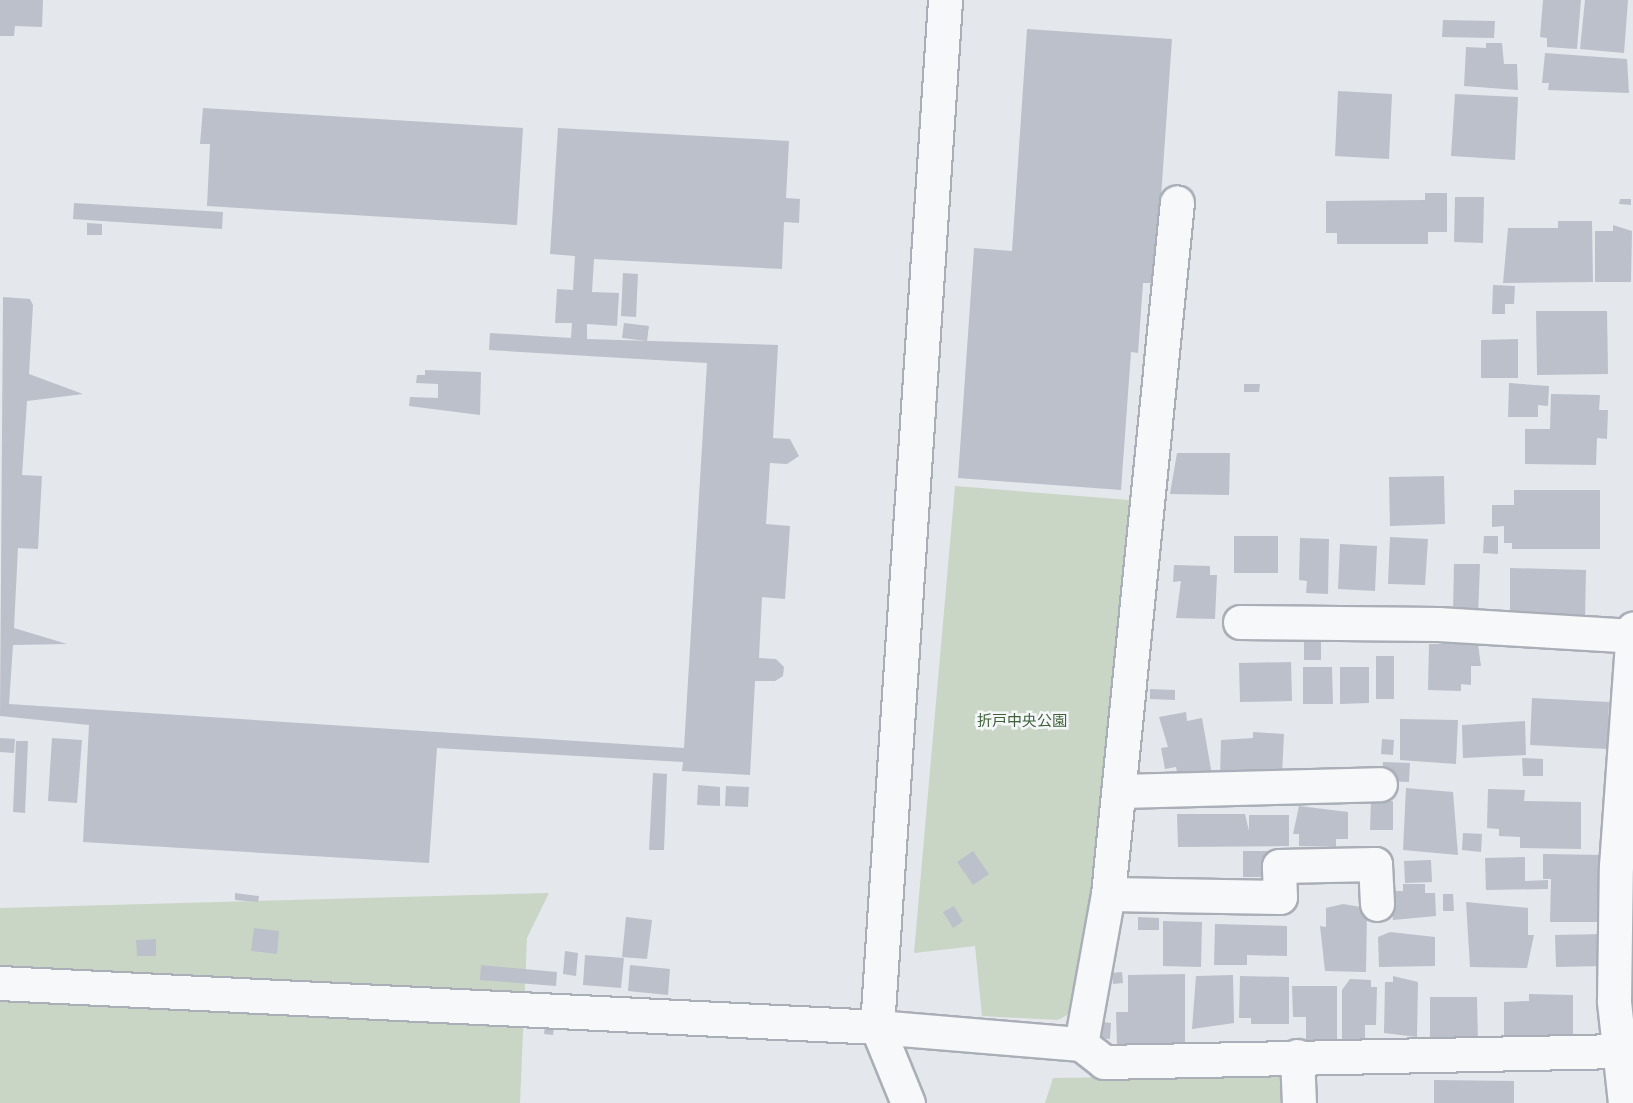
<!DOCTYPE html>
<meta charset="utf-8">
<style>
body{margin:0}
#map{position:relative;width:1633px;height:1103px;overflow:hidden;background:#e4e7ec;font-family:"Varela Round","Noto Sans JP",sans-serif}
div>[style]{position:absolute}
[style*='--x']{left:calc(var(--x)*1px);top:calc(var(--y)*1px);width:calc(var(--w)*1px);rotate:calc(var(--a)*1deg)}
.green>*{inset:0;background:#c9d6c5}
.building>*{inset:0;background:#bbc0ca}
.roads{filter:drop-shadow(2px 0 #a9aeb7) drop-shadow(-2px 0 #a9aeb7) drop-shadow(0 2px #a9aeb7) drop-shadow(0 -2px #a9aeb7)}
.minor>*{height:33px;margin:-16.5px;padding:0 16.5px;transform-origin:16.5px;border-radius:16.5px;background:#f7f8fa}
.tertiary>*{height:33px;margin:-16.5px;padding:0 16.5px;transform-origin:16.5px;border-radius:16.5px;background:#f7f8fa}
span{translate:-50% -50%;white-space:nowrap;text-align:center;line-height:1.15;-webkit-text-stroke:5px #f4f6f9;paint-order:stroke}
.park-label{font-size:15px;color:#3f6138}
</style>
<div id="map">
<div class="green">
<div style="clip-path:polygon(955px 486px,1129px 500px,1088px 977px,1069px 1014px,1058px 1020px,982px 1016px,975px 946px,914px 953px)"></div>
<div style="clip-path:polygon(549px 893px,527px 938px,520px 1103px,0 1103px,0 908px)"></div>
<div style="clip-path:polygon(1285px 1075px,1287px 1103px,1045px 1103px,1053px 1078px)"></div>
</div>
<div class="building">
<div style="clip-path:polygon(0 0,43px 0,42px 27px,15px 26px,14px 36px,0 36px)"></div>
<div style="clip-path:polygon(1543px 0,1581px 0,1577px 49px,1547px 47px,1547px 38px,1540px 37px)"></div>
<div style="clip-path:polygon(1585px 0,1628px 0,1624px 53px,1580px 49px)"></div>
<div style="clip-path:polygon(1443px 20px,1495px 21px,1494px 38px,1442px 37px)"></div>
<div style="clip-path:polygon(1027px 29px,1172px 39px,1155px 283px,1143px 283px,1138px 353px,1131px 352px,1121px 490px,958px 478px,974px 248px,1012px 251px)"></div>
<div style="clip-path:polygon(1486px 43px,1502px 43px,1504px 64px,1517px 64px,1518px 90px,1464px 86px,1466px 47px,1486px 48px)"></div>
<div style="clip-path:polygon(1545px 53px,1627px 59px,1629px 93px,1548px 90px,1549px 83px,1542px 83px)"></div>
<div style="clip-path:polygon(1338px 91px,1392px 94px,1389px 159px,1335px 156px)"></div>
<div style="clip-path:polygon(1455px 94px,1518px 97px,1515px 160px,1451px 156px)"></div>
<div style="clip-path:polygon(203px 108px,523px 128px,517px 225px,207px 206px,210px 144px,200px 144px)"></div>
<div style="clip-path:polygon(558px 128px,789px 141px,786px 198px,800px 199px,799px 223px,784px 222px,782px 269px,594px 259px,592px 292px,619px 293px,617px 326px,587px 324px,587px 339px,778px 345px,773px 438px,790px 439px,799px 456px,787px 464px,770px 463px,766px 524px,790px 526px,785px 599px,762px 597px,759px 658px,776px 659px,784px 667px,783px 676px,775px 681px,755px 681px,750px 775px,682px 771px,683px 762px,437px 748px,429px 863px,83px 842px,89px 725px,0 716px,3px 297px,30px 299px,33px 305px,29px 374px,83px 394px,27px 401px,22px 475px,42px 476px,38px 549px,18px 548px,14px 628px,67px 644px,13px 645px,9px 704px,684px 748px,707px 363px,489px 350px,490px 333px,571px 338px,572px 323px,555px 323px,557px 289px,573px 290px,575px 256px,550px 254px)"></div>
<div style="clip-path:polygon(1425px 193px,1447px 193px,1447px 232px,1428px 232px,1428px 244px,1337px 244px,1337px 233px,1326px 233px,1326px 201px,1425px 200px)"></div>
<div style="clip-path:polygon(1455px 197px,1484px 197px,1483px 243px,1454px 242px)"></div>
<div style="clip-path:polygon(1620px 199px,1631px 199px,1631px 205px,1619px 204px)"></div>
<div style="clip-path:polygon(74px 203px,223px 212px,222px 229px,73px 219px)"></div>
<div style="clip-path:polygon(1558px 221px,1592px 221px,1593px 282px,1503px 283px,1508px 228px,1558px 228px)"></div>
<div style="clip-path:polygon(87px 223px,102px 224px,102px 235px,87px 235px)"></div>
<div style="clip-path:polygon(1613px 225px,1632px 231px,1631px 282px,1595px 282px,1595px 231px,1613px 231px)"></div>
<div style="clip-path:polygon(623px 273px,638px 274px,636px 317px,621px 316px)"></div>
<div style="clip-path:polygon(1493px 285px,1515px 286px,1514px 304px,1505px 304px,1505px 314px,1492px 314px)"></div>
<div style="clip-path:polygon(1536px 311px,1607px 311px,1608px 374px,1537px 375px)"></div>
<div style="clip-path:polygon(624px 323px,649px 326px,647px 341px,622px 338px)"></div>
<div style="clip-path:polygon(1518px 339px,1518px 378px,1481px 378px,1481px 340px)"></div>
<div style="clip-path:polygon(425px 370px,481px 372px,480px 415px,409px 406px,410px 397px,438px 398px,438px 384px,416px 383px,417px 375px,425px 375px)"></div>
<div style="clip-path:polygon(1509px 383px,1549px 386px,1548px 406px,1538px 405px,1538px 417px,1508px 417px)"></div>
<div style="clip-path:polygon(1244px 384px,1260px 384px,1259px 392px,1244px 392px)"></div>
<div style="clip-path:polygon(1551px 394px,1600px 395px,1599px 410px,1608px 410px,1607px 439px,1597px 438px,1596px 465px,1525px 464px,1525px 429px,1550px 429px)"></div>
<div style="clip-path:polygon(1177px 453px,1230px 453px,1229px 495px,1170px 494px)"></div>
<div style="clip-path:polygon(1444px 476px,1445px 524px,1390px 526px,1389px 477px)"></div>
<div style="clip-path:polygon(1514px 490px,1600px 490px,1600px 549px,1512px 549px,1512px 543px,1504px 543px,1504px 526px,1492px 527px,1492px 505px,1514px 505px)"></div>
<div style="clip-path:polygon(1234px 536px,1278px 536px,1278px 573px,1234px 573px)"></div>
<div style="clip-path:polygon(1484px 536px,1498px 536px,1498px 554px,1483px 553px)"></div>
<div style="clip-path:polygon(1390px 537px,1428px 539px,1425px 585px,1388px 584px)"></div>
<div style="clip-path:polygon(1300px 538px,1329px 539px,1328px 594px,1306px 593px,1307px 581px,1299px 580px)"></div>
<div style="clip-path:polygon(1340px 544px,1377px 546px,1375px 591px,1338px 589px)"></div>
<div style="clip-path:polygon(1454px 564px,1480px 564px,1478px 616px,1453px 614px)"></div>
<div style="clip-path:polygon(1174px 565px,1210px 566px,1210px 575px,1217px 575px,1215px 619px,1176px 618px,1181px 581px,1173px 582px)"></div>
<div style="clip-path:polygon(1510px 568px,1586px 570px,1585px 618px,1510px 616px)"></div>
<div style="clip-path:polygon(1321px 639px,1321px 660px,1304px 660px,1304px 640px)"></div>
<div style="clip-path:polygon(1429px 644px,1478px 644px,1481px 666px,1471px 666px,1471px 685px,1461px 684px,1461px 691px,1428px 690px)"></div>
<div style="clip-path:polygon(1376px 656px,1394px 656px,1394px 699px,1376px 699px)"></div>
<div style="clip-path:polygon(1291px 662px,1292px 701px,1240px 702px,1239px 663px)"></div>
<div style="clip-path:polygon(1303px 667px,1332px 667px,1333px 704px,1303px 704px)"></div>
<div style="clip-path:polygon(1340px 667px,1369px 667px,1369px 703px,1340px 704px)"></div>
<div style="clip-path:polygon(1150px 689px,1175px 690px,1175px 700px,1150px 699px)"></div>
<div style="clip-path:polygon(1532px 698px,1609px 702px,1607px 749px,1530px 745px)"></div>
<div style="clip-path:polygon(1186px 712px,1187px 721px,1202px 718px,1212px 775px,1178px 778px,1176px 767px,1165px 769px,1161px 748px,1168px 747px,1159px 717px)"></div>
<div style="clip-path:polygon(1400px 719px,1458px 720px,1456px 764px,1400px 760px)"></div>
<div style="clip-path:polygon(1525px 721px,1526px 755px,1463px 758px,1462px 725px)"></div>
<div style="clip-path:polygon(1253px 732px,1284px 734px,1282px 775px,1220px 777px,1221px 740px,1253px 738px)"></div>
<div style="clip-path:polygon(0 738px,15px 739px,14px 753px,0 752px)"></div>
<div style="clip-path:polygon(52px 738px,82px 740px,77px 803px,48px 801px)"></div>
<div style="clip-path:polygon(1382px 739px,1394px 740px,1393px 755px,1381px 754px)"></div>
<div style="clip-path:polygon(16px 741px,28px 741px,25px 813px,13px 812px)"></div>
<div style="clip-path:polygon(1522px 758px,1543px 759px,1543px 776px,1523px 776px)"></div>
<div style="clip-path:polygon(1383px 762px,1410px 763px,1409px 782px,1382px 781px)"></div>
<div style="clip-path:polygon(653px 773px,667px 774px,664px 850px,649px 850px)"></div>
<div style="clip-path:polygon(698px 785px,720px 787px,720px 806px,697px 805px)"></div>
<div style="clip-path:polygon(726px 786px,749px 787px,748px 807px,725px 806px)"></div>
<div style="clip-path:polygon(1406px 788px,1453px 792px,1458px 855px,1403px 850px)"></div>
<div style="clip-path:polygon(1488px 789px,1525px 790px,1524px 801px,1581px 802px,1581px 849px,1520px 848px,1520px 837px,1499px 836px,1499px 829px,1487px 828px)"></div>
<div style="clip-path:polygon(1371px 801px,1393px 801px,1393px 830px,1370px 830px)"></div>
<div style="clip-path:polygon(1299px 806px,1348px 812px,1348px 839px,1336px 839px,1336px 847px,1299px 846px,1299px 834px,1293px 834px)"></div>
<div style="clip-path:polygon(1177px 814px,1245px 814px,1249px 831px,1249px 815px,1289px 815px,1289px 846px,1178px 847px)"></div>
<div style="clip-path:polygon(1463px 833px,1482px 834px,1481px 852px,1462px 850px)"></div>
<div style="clip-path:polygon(973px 851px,989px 874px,973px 885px,957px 862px)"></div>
<div style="clip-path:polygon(1243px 851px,1267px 851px,1267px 877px,1243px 877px)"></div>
<div style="clip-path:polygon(1543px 854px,1605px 855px,1605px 922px,1550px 922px,1551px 879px,1543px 879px)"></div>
<div style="clip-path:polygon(1525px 857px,1525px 881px,1548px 880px,1548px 889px,1486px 890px,1485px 858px)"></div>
<div style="clip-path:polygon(1431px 860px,1432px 882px,1405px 883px,1404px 861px)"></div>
<div style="clip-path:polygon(1403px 884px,1425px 884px,1425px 893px,1435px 893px,1436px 916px,1393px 920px,1389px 891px,1403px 891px)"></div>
<div style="clip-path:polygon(235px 893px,259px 896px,258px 902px,235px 900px)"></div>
<div style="clip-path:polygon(1443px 894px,1453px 894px,1454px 911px,1443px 911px)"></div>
<div style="clip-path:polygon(1466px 902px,1528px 908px,1528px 935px,1534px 935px,1527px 968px,1470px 967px)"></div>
<div style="clip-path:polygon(1343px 904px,1367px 908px,1366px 972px,1325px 971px,1320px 926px,1326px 927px,1326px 908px)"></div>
<div style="clip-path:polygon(954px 906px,963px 921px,953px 928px,943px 912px)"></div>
<div style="clip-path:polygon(626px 917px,652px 920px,647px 959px,622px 957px)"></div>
<div style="clip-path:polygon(1138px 917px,1159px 918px,1159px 930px,1138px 930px)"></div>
<div style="clip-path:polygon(1163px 921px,1202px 922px,1201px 967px,1163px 966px)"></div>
<div style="clip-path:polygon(1215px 924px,1287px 926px,1287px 956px,1247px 955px,1247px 965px,1214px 965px)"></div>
<div style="clip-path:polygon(254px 928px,279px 931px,277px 954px,251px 951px)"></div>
<div style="clip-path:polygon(1390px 932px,1435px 937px,1435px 966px,1379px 967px,1378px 937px)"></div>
<div style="clip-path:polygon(1603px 934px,1603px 966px,1556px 967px,1555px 935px)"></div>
<div style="clip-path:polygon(156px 939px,156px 956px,137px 956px,136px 940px)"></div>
<div style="clip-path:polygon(565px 951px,578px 953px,576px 976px,563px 974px)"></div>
<div style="clip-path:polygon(585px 955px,624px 958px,621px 988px,583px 985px)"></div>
<div style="clip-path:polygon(481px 965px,557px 972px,556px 986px,480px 980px)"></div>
<div style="clip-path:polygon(630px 965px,670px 969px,668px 995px,628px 991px)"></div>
<div style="clip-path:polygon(1122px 972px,1123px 983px,1113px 984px,1112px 973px)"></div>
<div style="clip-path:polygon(1185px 974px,1185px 1048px,1117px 1048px,1116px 1012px,1128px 1012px,1128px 975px)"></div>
<div style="clip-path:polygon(1233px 975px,1234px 1023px,1192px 1029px,1196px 976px)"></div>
<div style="clip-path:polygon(1240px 976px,1289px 977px,1289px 1024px,1251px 1024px,1251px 1018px,1239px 1018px)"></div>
<div style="clip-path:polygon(1393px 976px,1418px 982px,1417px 1037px,1384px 1033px,1385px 982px,1393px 982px)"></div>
<div style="clip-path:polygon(1350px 979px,1371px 980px,1371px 987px,1377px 987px,1376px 1025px,1365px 1025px,1365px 1047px,1342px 1047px,1342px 990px)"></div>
<div style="clip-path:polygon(1292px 986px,1337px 986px,1337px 1044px,1306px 1044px,1306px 1017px,1293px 1017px)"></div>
<div style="clip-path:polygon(1529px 994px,1573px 995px,1573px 1038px,1504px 1037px,1504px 1002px,1529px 1001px)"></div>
<div style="clip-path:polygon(1430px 997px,1477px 997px,1478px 1045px,1430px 1045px)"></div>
<div style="clip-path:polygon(1102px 1022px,1111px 1023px,1110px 1039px,1101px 1038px)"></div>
<div style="clip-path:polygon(545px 1025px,554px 1026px,553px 1035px,544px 1034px)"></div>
<div style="clip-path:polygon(1434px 1080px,1514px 1081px,1514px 1103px,1434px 1103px)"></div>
</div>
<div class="roads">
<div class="minor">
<div style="--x:1240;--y:622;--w:198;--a:0.6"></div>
<div style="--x:1438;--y:624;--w:195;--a:3.5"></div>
<div style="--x:1119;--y:791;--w:261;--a:-1.5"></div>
<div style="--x:1108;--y:894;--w:172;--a:1"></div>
<div style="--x:1280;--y:897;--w:31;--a:-92"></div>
<div style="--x:1279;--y:866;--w:96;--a:-1.2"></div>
<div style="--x:1375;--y:864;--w:40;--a:87.1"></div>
<div style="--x:0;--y:983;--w:878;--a:2.87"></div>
<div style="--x:877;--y:1027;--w:205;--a:4.8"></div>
<div style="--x:1081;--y:1044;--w:29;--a:38"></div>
<div style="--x:1104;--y:1062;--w:515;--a:-1.22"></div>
<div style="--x:1081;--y:1044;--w:152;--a:-79.8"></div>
<div style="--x:1108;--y:894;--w:695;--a:-84.31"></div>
<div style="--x:1297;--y:1056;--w:47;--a:87.6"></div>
<div style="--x:1625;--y:1103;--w:103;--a:-96.2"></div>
<div style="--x:1614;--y:1001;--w:135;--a:-89.2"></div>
<div style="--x:1616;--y:866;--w:238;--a:-85.9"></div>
</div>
<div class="tertiary">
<div style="--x:908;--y:1103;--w:82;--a:-112.2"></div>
<div style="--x:877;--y:1027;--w:1029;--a:-86.21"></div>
</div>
</div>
<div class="park-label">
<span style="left:1022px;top:722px">折戸中央公園</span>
</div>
</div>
